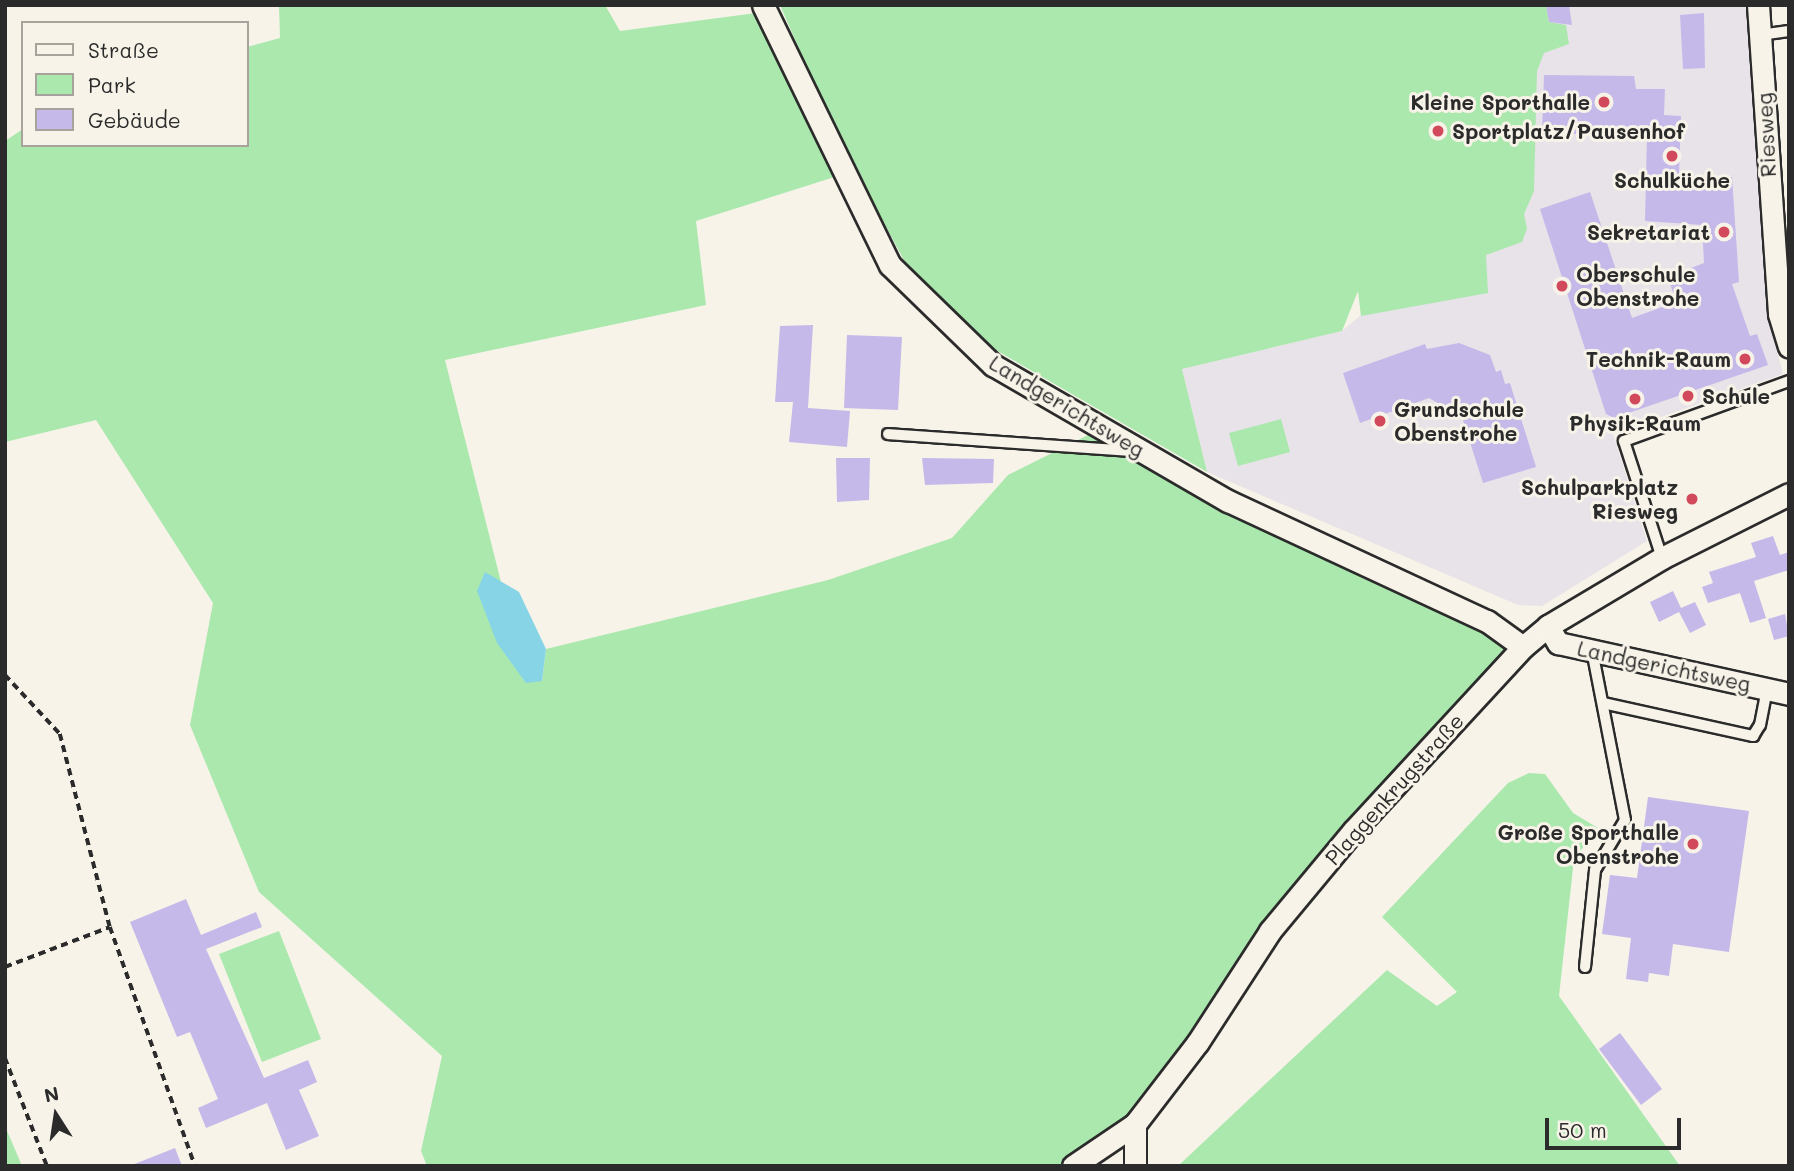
<!DOCTYPE html>
<meta charset="utf-8">
<style>
body{margin:0}
#map{position:relative;width:1794px;height:1171px;overflow:hidden;background:#f7f3e8;font-family:Mali,sans-serif}
div>[style]{position:absolute}
[style*='--x']{left:calc(var(--x)*1px);top:calc(var(--y)*1px);width:calc(var(--w)*1px);rotate:calc(var(--a)*1deg)}
.built>*{inset:0;background:#e8e2e9}
.green>*{inset:0;background:#aae8ae}
.water>*{inset:0;background:#87d4e6}
.building>*{inset:0;background:#c5b9ea}
.path>*{height:3.5px;margin-top:-1.75px;transform-origin:0;background:repeating-linear-gradient(90deg,#2b2b2b 0 7px,transparent 0 12px)}
.roads{filter:drop-shadow(2px 0 #2b2b2b) drop-shadow(-2px 0 #2b2b2b) drop-shadow(0 2px #2b2b2b) drop-shadow(0 -2px #2b2b2b)}
.lane>*{height:10px;margin:-5px;padding:0 5px;transform-origin:5px;border-radius:5px;background:#f7f3e8}
.street>*{height:21px;margin:-10.5px;padding:0 10.5px;transform-origin:10.5px;border-radius:10.5px;background:#f7f3e8}
.dots>*{width:19px;height:19px;translate:-50% -50%;box-sizing:border-box;border:4px solid #f7f3e8;border-radius:50%}
span{translate:-50% -50%;white-space:nowrap;text-align:center;line-height:1.15;-webkit-text-stroke:6px #f7f3e8;paint-order:stroke}
.poi-label{font-size:21px;color:#2b2b2b;font-weight:700}
.right{translate:-100% -50%;text-align:right}
.left{translate:0 -50%;text-align:left}
.street-label{font-size:21px;color:#2b2b2b}
.frame{position:absolute;inset:0;border:7px solid #2b2b2b;pointer-events:none}
.legend{position:absolute;left:21px;top:21px;width:228px;height:126px;box-sizing:border-box;background:#f7f3e8;border:2px solid #a5a39c;margin:0;padding:9px 12px;list-style:none;font-size:21px;color:#2b2b2b}
.legend li{display:flex;align-items:center;gap:14px;height:35px}
.legend b{width:35px;border:2px solid #a5a39c}
.north{position:absolute;left:21px;top:1080px;width:70px;height:70px;-webkit-text-stroke:5px #f7f3e8;paint-order:stroke;rotate:348deg;font-size:19px;font-weight:700;line-height:28px;text-align:center;color:#2b2b2b}
.north::after{content:'';display:block;margin:auto;width:24px;height:32px;background:#2b2b2b;clip-path:polygon(50% 0,100% 100%,50% 72%,0 100%)}
.scale{position:absolute;left:1545px;top:1118px;width:136px;height:32px;box-sizing:border-box;border:4px solid #2b2b2b;border-top:0;padding-left:9px;font-size:21px;line-height:24px;white-space:nowrap;color:#2b2b2b;-webkit-text-stroke:5px #f7f3e8;paint-order:stroke}
</style>
<div id="map">
<div class="built">
<div style="clip-path:polygon(1328px 5px,1747px 5px,1768px 315px,1783px 374px,1613px 434px,1647px 541px,1542px 606px,1518px 605px,1207px 472px,1182px 369px,1342px 331px,1361px 315px)"></div>
</div>
<div class="green">
<div style="clip-path:polygon(279px 5px,605px 5px,620px 31px,756px 13px,844px 174px,696px 221px,706px 305px,445px 360px,501px 582px,542px 681px,546px 649px,828px 580px,952px 538px,1008px 475px,1102px 428px,1523px 647px,1353px 831px,1135px 1124px,1073px 1166px,427px 1166px,421px 1151px,442px 1056px,259px 892px,190px 725px,213px 603px,96px 420px,5px 442px,5px 141px,23px 129px,23px 145px,247px 145px,247px 47px,280px 38px)"></div>
<div style="clip-path:polygon(780px 5px,1546px 5px,1549px 22px,1566px 25px,1569px 44px,1544px 53px,1537px 71px,1534px 191px,1524px 214px,1527px 229px,1522px 242px,1486px 255px,1488px 293px,1361px 316px,1358px 291px,1342px 331px,1182px 369px,1207px 472px,994px 349px,906px 264px,835px 132px)"></div>
<div style="clip-path:polygon(1281px 419px,1290px 452px,1238px 466px,1229px 433px)"></div>
<div style="clip-path:polygon(1529px 773px,1545px 774px,1573px 813px,1598px 828px,1574px 859px,1559px 996px,1680px 1166px,1178px 1166px,1387px 970px,1437px 1006px,1457px 992px,1382px 917px,1508px 783px)"></div>
<div style="clip-path:polygon(279px 931px,321px 1039px,262px 1062px,219px 954px)"></div>
<div style="clip-path:polygon(5px 1126px,22px 1166px,5px 1166px)"></div>
</div>
<div class="water">
<div style="clip-path:polygon(485px 572px,519px 592px,546px 649px,542px 681px,526px 683px,497px 643px,477px 591px)"></div>
</div>
<div class="building">
<div style="clip-path:polygon(1546px 5px,1569px 5px,1572px 25px,1549px 22px)"></div>
<div style="clip-path:polygon(1704px 13px,1705px 68px,1683px 69px,1680px 15px)"></div>
<div style="clip-path:polygon(1544px 75px,1634px 76px,1636px 89px,1665px 89px,1664px 115px,1681px 116px,1679px 175px,1732px 177px,1739px 282px,1732px 284px,1750px 336px,1757px 334px,1768px 365px,1614px 418px,1606px 414px,1540px 209px,1590px 192px,1632px 318px,1676px 302px,1668px 277px,1704px 263px,1702px 225px,1645px 221px,1647px 136px,1542px 133px)"></div>
<div style="clip-path:polygon(813px 325px,808px 408px,850px 411px,847px 447px,789px 442px,793px 402px,775px 402px,780px 326px)"></div>
<div style="clip-path:polygon(847px 335px,902px 337px,898px 410px,844px 408px)"></div>
<div style="clip-path:polygon(1459px 343px,1490px 355px,1496px 372px,1501px 370px,1505px 384px,1510px 383px,1536px 467px,1483px 483px,1462px 417px,1429px 398px,1360px 423px,1343px 373px,1425px 344px,1427px 349px)"></div>
<div style="clip-path:polygon(836px 458px,870px 458px,869px 500px,837px 502px)"></div>
<div style="clip-path:polygon(922px 458px,994px 459px,993px 483px,925px 485px)"></div>
<div style="clip-path:polygon(1773px 536px,1780px 555px,1789px 552px,1789px 570px,1754px 581px,1766px 618px,1750px 623px,1740px 593px,1708px 603px,1702px 587px,1713px 583px,1709px 572px,1756px 557px,1751px 543px)"></div>
<div style="clip-path:polygon(1673px 591px,1681px 608px,1695px 602px,1706px 625px,1690px 633px,1679px 612px,1659px 622px,1650px 602px)"></div>
<div style="clip-path:polygon(1785px 614px,1789px 636px,1774px 640px,1768px 619px)"></div>
<div style="clip-path:polygon(1648px 797px,1749px 811px,1729px 952px,1673px 944px,1669px 976px,1649px 973px,1648px 982px,1626px 979px,1631px 938px,1602px 934px,1610px 875px,1637px 878px)"></div>
<div style="clip-path:polygon(186px 899px,201px 935px,256px 912px,262px 927px,206px 949px,264px 1078px,308px 1060px,317px 1082px,299px 1090px,319px 1136px,286px 1150px,267px 1103px,206px 1128px,198px 1108px,218px 1099px,190px 1032px,177px 1037px,130px 922px)"></div>
<div style="clip-path:polygon(1620px 1033px,1662px 1089px,1641px 1105px,1599px 1049px)"></div>
<div style="clip-path:polygon(175px 1148px,182px 1166px,132px 1166px,132px 1165px)"></div>
</div>
<div class="path">
<div style="--x:5;--y:675;--w:81;--a:47"></div>
<div style="--x:60;--y:734;--w:199;--a:75.5"></div>
<div style="--x:110;--y:927;--w:254;--a:70.4"></div>
<div style="--x:5;--y:967;--w:112;--a:-20.9"></div>
<div style="--x:5;--y:1058;--w:116;--a:68.7"></div>
</div>
<div class="roads">
<div class="lane">
<div style="--x:1760;--y:35;--w:29;--a:-8"></div>
<div style="--x:888;--y:434;--w:246;--a:4"></div>
<div style="--x:1662;--y:558;--w:123;--a:-108"></div>
<div style="--x:1624;--y:441;--w:176;--a:-20"></div>
<div style="--x:1603;--y:703;--w:154;--a:12.4"></div>
<div style="--x:1753;--y:736;--w:13;--a:-58"></div>
<div style="--x:1760;--y:725;--w:37;--a:-79"></div>
<div style="--x:1585;--y:967;--w:98;--a:-84.1"></div>
<div style="--x:1595;--y:870;--w:58;--a:-59"></div>
<div style="--x:1625;--y:820;--w:172;--a:-101"></div>
</div>
<div class="street">
<div style="--x:763;--y:5;--w:289;--a:64"></div>
<div style="--x:890;--y:265;--w:144;--a:44.2"></div>
<div style="--x:993;--y:365;--w:272;--a:30.1"></div>
<div style="--x:1228;--y:501;--w:285;--a:24.9"></div>
<div style="--x:1487;--y:621;--w:44;--a:35.8"></div>
<div style="--x:1758;--y:5;--w:310;--a:86.1"></div>
<div style="--x:1779;--y:314;--w:34;--a:73"></div>
<div style="--x:1548;--y:626;--w:20;--a:60"></div>
<div style="--x:1558;--y:643;--w:237;--a:12.4"></div>
<div style="--x:1073;--y:1166;--w:75;--a:-34.1"></div>
<div style="--x:1135;--y:1124;--w:103;--a:-52.5"></div>
<div style="--x:1198;--y:1042;--w:132;--a:-57"></div>
<div style="--x:1270;--y:931;--w:130;--a:-50.3"></div>
<div style="--x:1353;--y:831;--w:251;--a:-47.3"></div>
<div style="--x:1523;--y:647;--w:33;--a:-40"></div>
<div style="--x:1548;--y:626;--w:133;--a:-30.8"></div>
<div style="--x:1662;--y:558;--w:142;--a:-26.7"></div>
<div style="--x:1135;--y:1166;--w:42;--a:-90"></div>
</div>
</div>
<div class="dots">
<div style="left:1604px;top:102px;background:#d1495b"></div>
<div style="left:1438px;top:131px;background:#d1495b"></div>
<div style="left:1672px;top:156px;background:#d1495b"></div>
<div style="left:1724px;top:232px;background:#d1495b"></div>
<div style="left:1562px;top:286px;background:#d1495b"></div>
<div style="left:1745px;top:359px;background:#d1495b"></div>
<div style="left:1688px;top:396px;background:#d1495b"></div>
<div style="left:1635px;top:399px;background:#d1495b"></div>
<div style="left:1380px;top:421px;background:#d1495b"></div>
<div style="left:1692px;top:499px;background:#d1495b"></div>
<div style="left:1693px;top:844px;background:#d1495b"></div>
</div>
<div class="poi-label">
<span class="right" style="left:1590px;top:102px">Kleine Sporthalle</span>
<span class="left" style="left:1452px;top:131px">Sportplatz/Pausenhof</span>
<span style="left:1672px;top:180px">Schulküche</span>
<span class="right" style="left:1710px;top:232px">Sekretariat</span>
<span class="left" style="left:1576px;top:286px">Oberschule<br>Obenstrohe</span>
<span class="right" style="left:1731px;top:359px">Technik-Raum</span>
<span class="left" style="left:1702px;top:396px">Schule</span>
<span class="left" style="left:1394px;top:421px">Grundschule<br>Obenstrohe</span>
<span style="left:1635px;top:423px">Physik-Raum</span>
<span class="right" style="left:1678px;top:499px">Schulparkplatz<br>Riesweg</span>
<span class="right" style="left:1679px;top:844px">Große Sporthalle<br>Obenstrohe</span>
</div>
<div class="street-label">
<span style="left:1766px;top:135px;rotate:-93deg">Riesweg</span>
<span style="left:1067px;top:406px;rotate:31deg">Landgerichtsweg</span>
<span style="left:1664px;top:666px;rotate:12deg">Landgerichtsweg</span>
<span style="left:1394px;top:789px;rotate:-48deg">Plaggenkrugstraße</span>
</div>
<div class="frame"></div>
<ul class="legend">
<li><b style="height:9px;background:#f7f3e8"></b>Straße</li>
<li><b style="height:19px;background:#aae8ae"></b>Park</li>
<li><b style="height:19px;background:#c5b9ea"></b>Gebäude</li>
</ul>
<div class="north">N</div>
<div class="scale">50 m</div>
</div>
